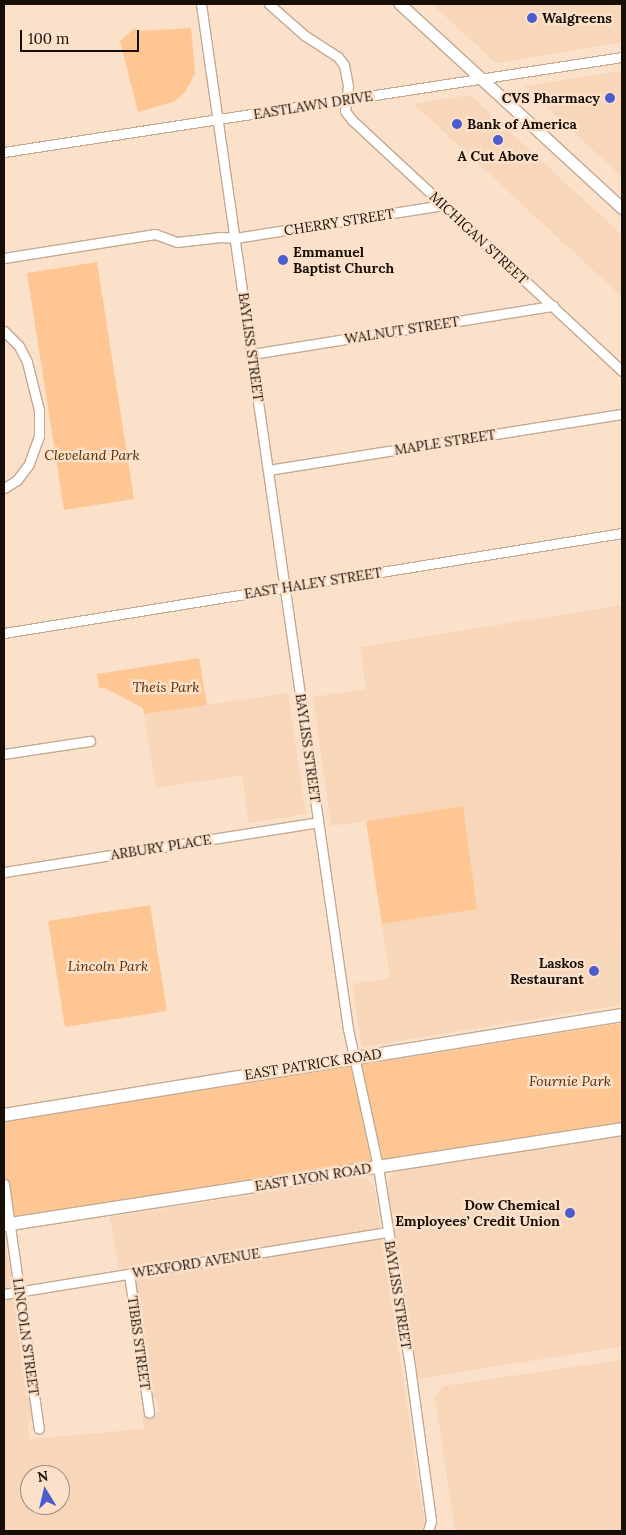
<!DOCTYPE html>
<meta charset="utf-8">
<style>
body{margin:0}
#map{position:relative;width:626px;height:1535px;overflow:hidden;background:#fce1ca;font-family:Lora,serif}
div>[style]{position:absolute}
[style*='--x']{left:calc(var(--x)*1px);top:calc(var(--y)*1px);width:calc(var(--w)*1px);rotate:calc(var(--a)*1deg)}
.built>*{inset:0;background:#f7d6b9}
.green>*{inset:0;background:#fec693}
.roads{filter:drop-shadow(1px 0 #c2a992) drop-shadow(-1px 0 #c2a992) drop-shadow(0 1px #c2a992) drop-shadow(0 -1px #c2a992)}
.minor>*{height:9px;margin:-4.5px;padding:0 4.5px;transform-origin:4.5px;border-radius:4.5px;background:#fff}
.major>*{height:11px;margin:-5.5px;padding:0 5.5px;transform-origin:5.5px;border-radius:5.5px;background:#fff}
.highway>*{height:12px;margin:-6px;padding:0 6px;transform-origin:6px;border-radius:6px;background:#fff}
.dots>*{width:14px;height:14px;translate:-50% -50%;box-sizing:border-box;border:2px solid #fce1ca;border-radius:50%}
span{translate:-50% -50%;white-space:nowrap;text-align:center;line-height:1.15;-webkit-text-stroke:5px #fce1ca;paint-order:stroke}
.poi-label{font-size:14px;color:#170e07;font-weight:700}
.left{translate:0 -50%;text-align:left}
.right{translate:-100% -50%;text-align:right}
.street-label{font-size:14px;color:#170e07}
.park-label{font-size:14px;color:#522e04;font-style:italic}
.frame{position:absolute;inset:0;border:5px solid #170e07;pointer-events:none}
.north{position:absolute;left:20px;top:1465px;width:50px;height:50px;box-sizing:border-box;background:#fce1ca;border:1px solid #a08d7c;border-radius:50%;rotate:351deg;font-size:14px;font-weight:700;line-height:20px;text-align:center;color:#170e07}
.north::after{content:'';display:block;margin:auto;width:18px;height:22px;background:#4c5bd0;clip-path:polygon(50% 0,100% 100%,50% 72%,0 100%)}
.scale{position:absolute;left:20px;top:30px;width:119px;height:22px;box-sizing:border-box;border:2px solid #170e07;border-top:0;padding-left:6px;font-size:15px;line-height:18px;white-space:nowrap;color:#170e07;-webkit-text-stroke:4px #fce1ca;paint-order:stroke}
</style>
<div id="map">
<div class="built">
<div style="clip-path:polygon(432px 4px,622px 4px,622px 42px,496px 63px)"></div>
<div style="clip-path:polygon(622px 71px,622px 177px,524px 86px)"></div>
<div style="clip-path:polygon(470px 95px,622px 235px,622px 297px,414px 104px)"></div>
<div style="clip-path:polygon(622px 605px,620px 1005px,362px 1047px,352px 984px,390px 978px,382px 924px,477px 909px,463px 806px,331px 826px,313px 697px,366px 689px,360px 647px)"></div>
<div style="clip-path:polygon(288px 693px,306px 814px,249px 823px,242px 775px,156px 788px,144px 714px)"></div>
<div style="clip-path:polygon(622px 1136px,622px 1346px,418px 1379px,387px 1184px,393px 1172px)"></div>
<div style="clip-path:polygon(evenodd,359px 1178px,366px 1178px,374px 1186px,425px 1525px,423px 1531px,4px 1531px,4px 1299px,12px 1299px,17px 1305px,33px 1417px,28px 1424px,29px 1439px,144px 1429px,142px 1415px,159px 1412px,157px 1400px,150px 1394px,135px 1284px,137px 1267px,119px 1270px,110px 1217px,359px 1178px,30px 1475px,60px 1475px,60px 1505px,30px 1505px,30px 1475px)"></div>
<div style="clip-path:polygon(4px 1237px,12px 1277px,11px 1286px,4px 1289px)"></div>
<div style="clip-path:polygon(622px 1360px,622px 1531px,455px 1531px,435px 1398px,443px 1386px)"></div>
</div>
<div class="green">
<div style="clip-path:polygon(135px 28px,138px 31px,191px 28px,194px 60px,195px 74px,184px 94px,173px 102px,138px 112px,120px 41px)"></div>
<div style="clip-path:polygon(97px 262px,134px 499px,64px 510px,27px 273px)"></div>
<div style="clip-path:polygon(199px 658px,207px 705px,144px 714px,143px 708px,105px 688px,99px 688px,97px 674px)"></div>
<div style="clip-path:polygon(463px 806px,477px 909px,382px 924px,366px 821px)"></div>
<div style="clip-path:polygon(150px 905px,167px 1011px,65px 1027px,48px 921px)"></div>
<div style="clip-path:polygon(622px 1023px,622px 1122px,4px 1218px,4px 1122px)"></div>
</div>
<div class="roads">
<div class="minor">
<div style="--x:201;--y:4;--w:1035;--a:81.84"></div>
<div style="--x:348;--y:1029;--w:141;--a:77.7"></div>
<div style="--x:378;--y:1167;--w:203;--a:80.9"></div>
<div style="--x:410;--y:1367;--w:155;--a:82.2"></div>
<div style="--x:431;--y:1521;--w:10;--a:107"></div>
<div style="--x:269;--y:4;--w:47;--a:41.5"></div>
<div style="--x:304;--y:35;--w:40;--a:32.9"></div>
<div style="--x:338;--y:57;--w:10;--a:53"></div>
<div style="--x:344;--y:65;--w:21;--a:79"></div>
<div style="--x:348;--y:86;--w:25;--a:97"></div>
<div style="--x:345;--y:111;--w:11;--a:52"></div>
<div style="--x:352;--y:120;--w:369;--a:42.9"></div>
<div style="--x:4;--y:152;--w:625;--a:-8.74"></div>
<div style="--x:4;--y:258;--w:153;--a:-9"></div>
<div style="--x:155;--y:234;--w:23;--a:20"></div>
<div style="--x:177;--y:242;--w:44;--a:-6.5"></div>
<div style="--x:221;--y:237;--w:14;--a:4"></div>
<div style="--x:235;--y:238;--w:211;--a:-9"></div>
<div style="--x:4;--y:331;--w:21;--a:45"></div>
<div style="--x:19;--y:346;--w:18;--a:63"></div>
<div style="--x:27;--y:362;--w:49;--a:76"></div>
<div style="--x:39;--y:410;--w:26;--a:90"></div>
<div style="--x:39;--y:436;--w:30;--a:110"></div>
<div style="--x:29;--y:464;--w:20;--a:127"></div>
<div style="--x:17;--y:480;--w:15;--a:148"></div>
<div style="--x:252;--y:354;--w:305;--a:-9.1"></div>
<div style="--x:268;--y:470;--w:358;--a:-9"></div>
<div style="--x:4;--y:633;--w:626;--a:-9.19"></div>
<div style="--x:4;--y:754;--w:87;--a:-8.6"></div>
<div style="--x:4;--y:872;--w:318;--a:-9"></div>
<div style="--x:4;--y:1184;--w:247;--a:81.9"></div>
<div style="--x:129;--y:1274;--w:140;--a:81.8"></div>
<div style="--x:4;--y:1294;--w:389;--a:-9.2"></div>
</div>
<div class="major">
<div style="--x:400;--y:4;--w:301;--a:42.6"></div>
</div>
<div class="highway">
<div style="--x:4;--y:1115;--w:626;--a:-9.19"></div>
<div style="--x:4;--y:1225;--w:625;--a:-8.83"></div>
</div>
</div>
<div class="dots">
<div style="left:532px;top:18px;background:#4c5bd0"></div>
<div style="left:610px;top:98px;background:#4c5bd0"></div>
<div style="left:457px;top:124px;background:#4c5bd0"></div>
<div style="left:498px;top:140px;background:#4c5bd0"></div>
<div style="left:283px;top:260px;background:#4c5bd0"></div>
<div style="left:594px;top:971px;background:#4c5bd0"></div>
<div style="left:570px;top:1213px;background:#4c5bd0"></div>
</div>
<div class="poi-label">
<span class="left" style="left:542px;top:18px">Walgreens</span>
<span class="right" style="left:600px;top:98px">CVS Pharmacy</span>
<span class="left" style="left:467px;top:124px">Bank of America</span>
<span style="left:498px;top:156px">A Cut Above</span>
<span class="left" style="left:293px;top:260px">Emmanuel<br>Baptist Church</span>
<span class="right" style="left:584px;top:971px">Laskos<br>Restaurant</span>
<span class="right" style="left:560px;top:1213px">Dow Chemical<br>Employees’ Credit Union</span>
</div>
<div class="street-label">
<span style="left:313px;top:105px;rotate:-9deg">EASTLAWN DRIVE</span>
<span style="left:339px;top:222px;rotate:-9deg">CHERRY STREET</span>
<span style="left:479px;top:238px;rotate:43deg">MICHIGAN STREET</span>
<span style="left:402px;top:330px;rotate:-9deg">WALNUT STREET</span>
<span style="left:251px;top:347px;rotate:82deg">BAYLISS STREET</span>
<span style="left:445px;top:442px;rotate:-9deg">MAPLE STREET</span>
<span style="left:313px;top:583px;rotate:-9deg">EAST HALEY STREET</span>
<span style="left:308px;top:748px;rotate:82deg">BAYLISS STREET</span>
<span style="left:161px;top:847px;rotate:-9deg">ARBURY PLACE</span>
<span style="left:313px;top:1064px;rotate:-9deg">EAST PATRICK ROAD</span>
<span style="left:313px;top:1177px;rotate:-9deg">EAST LYON ROAD</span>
<span style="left:196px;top:1263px;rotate:-9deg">WEXFORD AVENUE</span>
<span style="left:398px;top:1295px;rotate:81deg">BAYLISS STREET</span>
<span style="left:26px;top:1337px;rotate:82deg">LINCOLN STREET</span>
<span style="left:139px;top:1343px;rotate:82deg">TIBBS STREET</span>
</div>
<div class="park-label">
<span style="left:92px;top:455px">Cleveland Park</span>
<span style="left:166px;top:687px">Theis Park</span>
<span style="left:108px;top:966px">Lincoln Park</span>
<span style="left:570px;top:1081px">Fournie Park</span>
</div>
<div class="frame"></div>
<div class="north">N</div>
<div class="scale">100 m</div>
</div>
